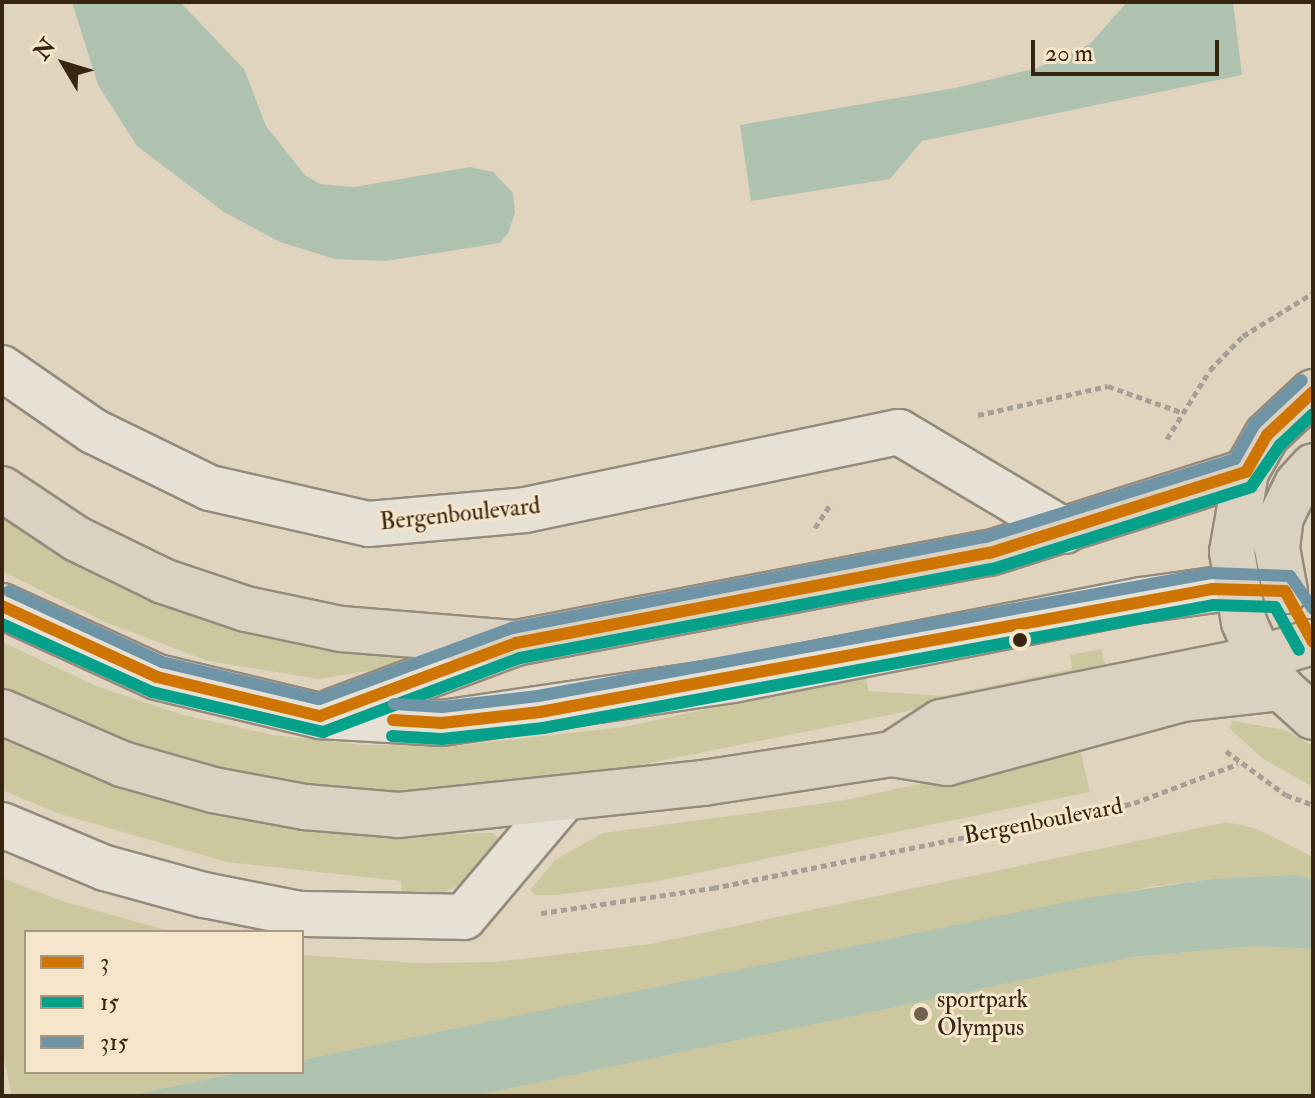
<!DOCTYPE html>
<style>
body{margin:0}
#map{position:relative;width:1315px;height:1098px;overflow:hidden;background:#e1d4be;font-family:"IM FELL Double Pica",serif}
div>[style]{position:absolute}
[style*='--x']{left:calc(var(--x)*1px);top:calc(var(--y)*1px);width:calc(var(--w)*1px);rotate:calc(var(--a)*1deg)}
.green>*{inset:0;background:#cdc7a0}
.water>*{inset:0;background:#afc2b0}
.path>*{height:5px;margin-top:-2.5px;transform-origin:0;background:repeating-linear-gradient(90deg,#a69f95 0 6px,transparent 0 10px)}
.roads{filter:drop-shadow(2px 0 #958b7d) drop-shadow(-2px 0 #958b7d) drop-shadow(0 2px #958b7d) drop-shadow(0 -2px #958b7d)}
.minor>*{height:44px;margin:-22px;padding:0 22px;transform-origin:22px;border-radius:22px;background:#e6e0d5}
.major>*{height:44px;margin:-22px;padding:0 22px;transform-origin:22px;border-radius:22px;background:#dad1c1}
.bus-1>*{height:12px;margin:-6px;padding:0 6px;transform-origin:6px;border-radius:6px;background:#ce7503}
.bus-2>*{height:12px;margin:-6px;padding:0 6px;transform-origin:6px;border-radius:6px;background:#06a18a}
.bus-3>*{height:12px;margin:-6px;padding:0 6px;transform-origin:6px;border-radius:6px;background:#6e94a6}
.dots>*{width:22px;height:22px;translate:-50% -50%;box-sizing:border-box;border:4px solid #f5e5cb;border-radius:50%}
span{translate:-50% -50%;white-space:nowrap;text-align:center;line-height:1.15;-webkit-text-stroke:6px #f5e5cb;paint-order:stroke}
.street-label{font-size:24px;color:#382511}
.poi-label{font-size:24px;color:#382511}
.left{translate:0 -50%;text-align:left}
.frame{position:absolute;inset:0;border:4px solid #382511;pointer-events:none}
.legend{position:absolute;left:24px;top:930px;width:280px;height:144px;box-sizing:border-box;background:#f5e5cb;border:2px solid #a99881;margin:0;padding:10px 14px;list-style:none;font-size:24px;color:#382511}
.legend li{display:flex;align-items:center;gap:16px;height:40px}
.legend b{width:40px;border:2px solid #a99881}
.north{position:absolute;left:24px;top:24px;width:80px;height:80px;-webkit-text-stroke:6px #f5e5cb;paint-order:stroke;rotate:308deg;font-size:22px;font-weight:700;line-height:32px;text-align:center;color:#382511}
.north::after{content:'';display:block;margin:auto;width:28px;height:36px;background:#382511;clip-path:polygon(50% 0,100% 100%,50% 72%,0 100%)}
.scale{position:absolute;left:1031px;top:40px;width:188px;height:36px;box-sizing:border-box;border:4px solid #382511;border-top:0;padding-left:10px;font-size:24px;line-height:28px;white-space:nowrap;color:#382511;-webkit-text-stroke:6px #f5e5cb;paint-order:stroke}
</style>
<div id="map">
<div class="green">
<div style="clip-path:polygon(2px 506px,254px 631px,403px 657px,405px 665px,319px 679px,208px 661px,105px 622px,2px 571px)"></div>
<div style="clip-path:polygon(2px 642px,96px 686px,183px 715px,273px 735px,363px 745px,455px 746px,624px 727px,865px 675px,869px 691px,943px 696px,1072px 669px,1070px 655px,1101px 649px,1107px 671px,546px 784px,399px 797px,307px 788px,217px 772px,128px 746px,2px 691px)"></div>
<div style="clip-path:polygon(1233px 721px,1285px 730px,1313px 746px,1313px 787px,1262px 758px,1229px 728px)"></div>
<div style="clip-path:polygon(2px 734px,398px 835px,493px 833px,499px 839px,483px 865px,461px 885px,423px 900px,402px 901px,401px 881px,227px 862px,57px 813px,2px 790px)"></div>
<div style="clip-path:polygon(1080px 749px,1090px 792px,653px 882px,556px 895px,535px 895px,530px 890px,555px 860px,603px 833px,840px 801px)"></div>
<div style="clip-path:polygon(1227px 822px,1254px 828px,1313px 857px,1313px 879px,1211px 879px,1150px 887px,302px 1060px,302px 955px,416px 963px,494px 962px,650px 944px)"></div>
<div style="clip-path:polygon(2px 878px,62px 901px,173px 932px,26px 932px,26px 1072px,242px 1072px,126px 1096px,12px 1096px,2px 1049px)"></div>
<div style="clip-path:polygon(1256px 946px,1313px 949px,1313px 1096px,313px 1096px,1132px 957px)"></div>
</div>
<div class="water">
<div style="clip-path:polygon(72px 2px,180px 2px,244px 69px,266px 126px,305px 175px,320px 184px,354px 187px,470px 167px,493px 172px,513px 193px,515px 213px,508px 233px,500px 243px,386px 261px,335px 259px,280px 242px,224px 212px,137px 146px,98px 85px)"></div>
<div style="clip-path:polygon(1127px 2px,1233px 2px,1242px 75px,922px 141px,890px 179px,751px 201px,740px 125px,955px 88px,1037px 68px,1090px 44px)"></div>
<div style="clip-path:polygon(1296px 875px,1313px 879px,1313px 949px,1256px 946px,1132px 957px,473px 1096px,126px 1096px,242px 1072px,302px 1072px,302px 1060px,1086px 898px,1211px 879px)"></div>
</div>
<div class="path">
<div style="--x:978;--y:415;--w:133;--a:-12.6"></div>
<div style="--x:1108;--y:386;--w:77;--a:19.6"></div>
<div style="--x:1167;--y:439;--w:81;--a:-58.1"></div>
<div style="--x:1210;--y:370;--w:47;--a:-45.9"></div>
<div style="--x:1243;--y:336;--w:82;--a:-31.6"></div>
<div style="--x:815;--y:528;--w:30;--a:-57"></div>
<div style="--x:1226;--y:751;--w:74;--a:36.3"></div>
<div style="--x:1286;--y:795;--w:29;--a:20"></div>
<div style="--x:541;--y:913;--w:174;--a:-8.3"></div>
<div style="--x:713;--y:888;--w:429;--a:-11.4"></div>
<div style="--x:1134;--y:803;--w:111;--a:-20.6"></div>
</div>
<div class="roads">
<div class="minor">
<div style="--x:2;--y:368;--w:111;--a:34.7"></div>
<div style="--x:93;--y:431;--w:130;--a:26"></div>
<div style="--x:210;--y:488;--w:163;--a:12.8"></div>
<div style="--x:369;--y:524;--w:157;--a:-5.1"></div>
<div style="--x:525;--y:510;--w:382;--a:-11.8"></div>
<div style="--x:899;--y:432;--w:193;--a:30.8"></div>
<div style="--x:2;--y:606;--w:170;--a:24.6"></div>
<div style="--x:157;--y:677;--w:168;--a:13.5"></div>
<div style="--x:320;--y:716;--w:122;--a:3.3"></div>
<div style="--x:442;--y:723;--w:294;--a:-8.4"></div>
<div style="--x:733;--y:680;--w:417;--a:-11.1"></div>
<div style="--x:1142;--y:600;--w:94;--a:-8"></div>
<div style="--x:333;--y:711;--w:195;--a:-20.4"></div>
<div style="--x:2;--y:825;--w:112;--a:22.7"></div>
<div style="--x:105;--y:868;--w:103;--a:15.3"></div>
<div style="--x:204;--y:895;--w:98;--a:11.2"></div>
<div style="--x:300;--y:914;--w:164;--a:1"></div>
<div style="--x:464;--y:917;--w:153;--a:-49.8"></div>
</div>
<div class="major">
<div style="--x:1313;--y:392;--w:63;--a:136.9"></div>
<div style="--x:1267;--y:435;--w:43;--a:119.6"></div>
<div style="--x:1246;--y:472;--w:81;--a:99.9"></div>
<div style="--x:1232;--y:552;--w:71;--a:80.3"></div>
<div style="--x:1244;--y:622;--w:39;--a:66"></div>
<div style="--x:1260;--y:658;--w:37;--a:55"></div>
<div style="--x:1281;--y:688;--w:43;--a:42.2"></div>
<div style="--x:2;--y:489;--w:90;--a:33.7"></div>
<div style="--x:77;--y:539;--w:96;--a:26"></div>
<div style="--x:163;--y:581;--w:88;--a:18.6"></div>
<div style="--x:246;--y:609;--w:97;--a:11.9"></div>
<div style="--x:341;--y:629;--w:176;--a:4.6"></div>
<div style="--x:516;--y:643;--w:482;--a:-10.8"></div>
<div style="--x:990;--y:553;--w:269;--a:-17.6"></div>
<div style="--x:1285;--y:591;--w:44;--a:-100.5"></div>
<div style="--x:1277;--y:548;--w:31;--a:-83"></div>
<div style="--x:1281;--y:517;--w:37;--a:-64"></div>
<div style="--x:1297;--y:484;--w:24;--a:-48"></div>
<div style="--x:2;--y:712;--w:131;--a:23.4"></div>
<div style="--x:122;--y:764;--w:95;--a:15.9"></div>
<div style="--x:213;--y:790;--w:94;--a:10.5"></div>
<div style="--x:305;--y:807;--w:93;--a:4.9"></div>
<div style="--x:398;--y:815;--w:307;--a:-6"></div>
<div style="--x:703;--y:783;--w:191;--a:-8.7"></div>
<div style="--x:892;--y:754;--w:56;--a:9.3"></div>
<div style="--x:947;--y:763;--w:245;--a:-15.2"></div>
<div style="--x:1183;--y:699;--w:99;--a:-6.4"></div>
<div style="--x:892;--y:754;--w:59;--a:-33.1"></div>
<div style="--x:941;--y:722;--w:325;--a:-11.3"></div>
<div style="--x:1260;--y:658;--w:54;--a:-17.1"></div>
</div>
</div>
<div class="bus-1">
<div style="--x:2;--y:606;--w:170;--a:24.6"></div>
<div style="--x:157;--y:677;--w:168;--a:13.5"></div>
<div style="--x:320;--y:716;--w:209;--a:-20.4"></div>
<div style="--x:516;--y:643;--w:482;--a:-10.8"></div>
<div style="--x:990;--y:553;--w:269;--a:-17.6"></div>
<div style="--x:1246;--y:472;--w:43;--a:-60.4"></div>
<div style="--x:1267;--y:435;--w:63;--a:-43.1"></div>
<div style="--x:393;--y:720;--w:49;--a:3.5"></div>
<div style="--x:442;--y:723;--w:99;--a:-6.4"></div>
<div style="--x:540;--y:712;--w:683;--a:-10.37"></div>
<div style="--x:1212;--y:589;--w:73;--a:1.6"></div>
<div style="--x:1285;--y:591;--w:58;--a:61.2"></div>
</div>
<div class="bus-2">
<div style="--x:2;--y:624;--w:165;--a:24.4"></div>
<div style="--x:152;--y:692;--w:176;--a:13.2"></div>
<div style="--x:323;--y:732;--w:210;--a:-20.6"></div>
<div style="--x:520;--y:658;--w:481;--a:-10.7"></div>
<div style="--x:993;--y:569;--w:271;--a:-17.6"></div>
<div style="--x:1251;--y:487;--w:51;--a:-55.4"></div>
<div style="--x:1280;--y:445;--w:45;--a:-43.2"></div>
<div style="--x:392;--y:736;--w:50;--a:3.4"></div>
<div style="--x:442;--y:739;--w:102;--a:-6.2"></div>
<div style="--x:543;--y:728;--w:681;--a:-10.4"></div>
<div style="--x:1213;--y:605;--w:62;--a:1.8"></div>
<div style="--x:1275;--y:607;--w:49;--a:60.8"></div>
</div>
<div class="bus-3">
<div style="--x:9;--y:591;--w:169;--a:24.9"></div>
<div style="--x:162;--y:662;--w:161;--a:13.3"></div>
<div style="--x:319;--y:699;--w:206;--a:-20.2"></div>
<div style="--x:512;--y:628;--w:483;--a:-10.9"></div>
<div style="--x:986;--y:537;--w:261;--a:-17.4"></div>
<div style="--x:1235;--y:459;--w:40;--a:-60.3"></div>
<div style="--x:1255;--y:424;--w:64;--a:-43.1"></div>
<div style="--x:394;--y:704;--w:48;--a:3.6"></div>
<div style="--x:442;--y:707;--w:97;--a:-6.5"></div>
<div style="--x:538;--y:696;--w:684;--a:-10.36"></div>
<div style="--x:1211;--y:573;--w:79;--a:2.2"></div>
<div style="--x:1290;--y:576;--w:40;--a:55.1"></div>
</div>
<div class="dots">
<div style="left:1020px;top:640px;background:#382511"></div>
<div style="left:921px;top:1014px;background:#73624e"></div>
</div>
<div class="street-label">
<span style="left:460px;top:514px;rotate:-6deg">Bergenboulevard</span>
<span style="left:1043px;top:821px;rotate:-11deg">Bergenboulevard</span>
</div>
<div class="poi-label">
<span class="left" style="left:937px;top:1014px">sportpark<br>Olympus</span>
</div>
<div class="frame"></div>
<ul class="legend">
<li><b style="height:10px;background:#ce7503"></b>3</li>
<li><b style="height:10px;background:#06a18a"></b>15</li>
<li><b style="height:10px;background:#6e94a6"></b>315</li>
</ul>
<div class="north">N</div>
<div class="scale">20 m</div>
</div>
